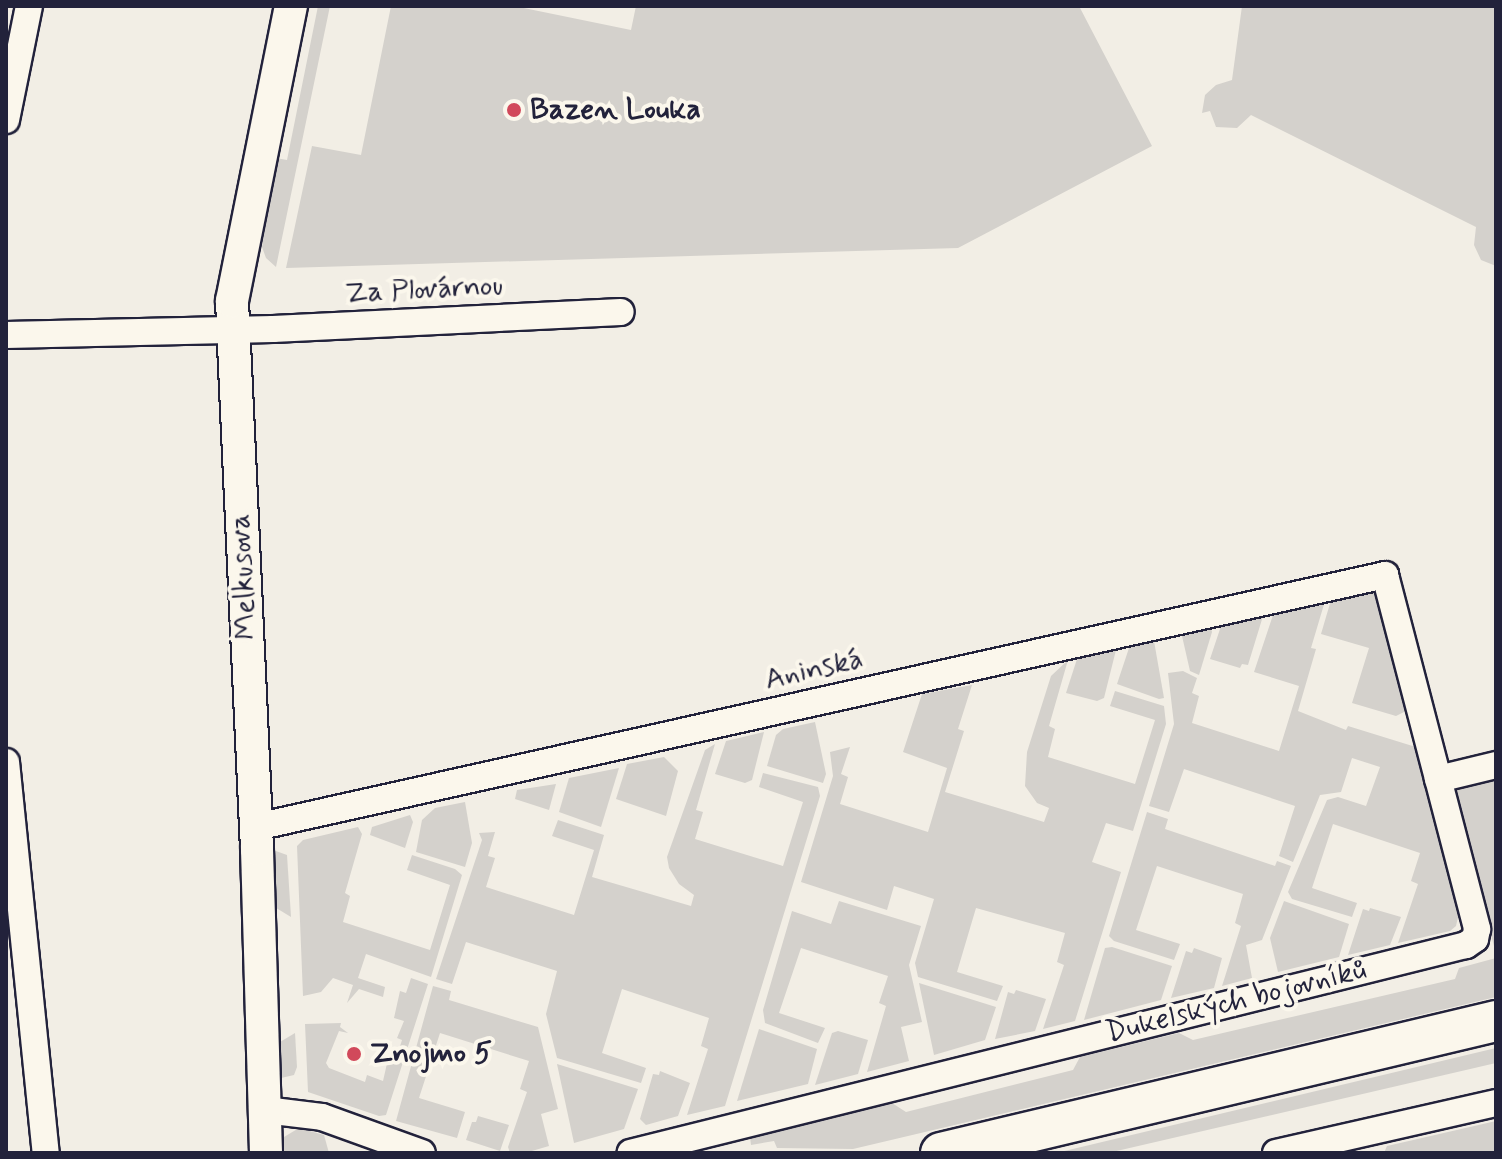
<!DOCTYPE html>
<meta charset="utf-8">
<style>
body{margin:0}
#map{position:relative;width:1502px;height:1159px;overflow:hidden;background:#f2eee5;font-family:Mynerve,sans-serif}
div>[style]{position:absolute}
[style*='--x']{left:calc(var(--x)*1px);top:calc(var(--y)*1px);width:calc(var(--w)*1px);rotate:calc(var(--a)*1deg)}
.green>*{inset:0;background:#d4d1cc}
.roads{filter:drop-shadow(2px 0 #22223b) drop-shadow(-2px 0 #22223b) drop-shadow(0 2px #22223b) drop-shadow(0 -2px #22223b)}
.minor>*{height:26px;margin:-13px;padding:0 13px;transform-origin:13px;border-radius:13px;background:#fbf7ec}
.tertiary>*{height:32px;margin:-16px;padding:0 16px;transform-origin:16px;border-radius:16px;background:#fbf7ec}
.primary>*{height:40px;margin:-20px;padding:0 20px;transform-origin:20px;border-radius:20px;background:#fbf7ec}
.dots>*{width:22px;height:22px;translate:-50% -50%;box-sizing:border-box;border:4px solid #fbf7ec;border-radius:50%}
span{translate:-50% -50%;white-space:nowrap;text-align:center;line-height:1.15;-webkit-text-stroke:8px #fbf7ec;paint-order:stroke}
.poi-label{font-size:30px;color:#22223b;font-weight:700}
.left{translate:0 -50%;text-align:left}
.street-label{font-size:30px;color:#22223b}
.frame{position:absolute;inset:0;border:8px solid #22223b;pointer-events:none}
</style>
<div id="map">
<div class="green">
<div style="clip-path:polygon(318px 6px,330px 6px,276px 267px,266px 258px,262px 247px,276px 158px,287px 160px)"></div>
<div style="clip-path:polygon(391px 6px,514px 6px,631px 30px,636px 6px,1079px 6px,1152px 146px,958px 248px,286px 268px,312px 146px,361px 155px)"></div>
<div style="clip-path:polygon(1242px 6px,1496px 6px,1496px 266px,1481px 260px,1474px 245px,1476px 227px,1251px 115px,1237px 128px,1216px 127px,1210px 111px,1202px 113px,1205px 95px,1216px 85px,1232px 80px)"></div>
<div style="clip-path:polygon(1377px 590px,1408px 710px,1396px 716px,1352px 703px,1369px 648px,1321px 634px,1331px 600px)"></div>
<div style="clip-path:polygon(1325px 601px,1311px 648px,1316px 649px,1298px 711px,1346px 730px,1348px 726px,1419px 748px,1459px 913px,1456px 926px,1450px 931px,1398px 943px,1418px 884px,1411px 881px,1420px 853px,1333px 824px,1312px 888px,1357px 903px,1352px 917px,1292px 899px,1288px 892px,1327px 800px,1338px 797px,1366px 806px,1380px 767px,1352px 758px,1341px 792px,1320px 795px,1293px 862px,1279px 856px,1295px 806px,1184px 769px,1169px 812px,1149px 806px,1174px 724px,1168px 673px,1183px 671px,1197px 678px,1192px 693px,1199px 696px,1192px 723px,1279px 751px,1299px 686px,1254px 672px,1273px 615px)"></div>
<div style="clip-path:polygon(1263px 616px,1248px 665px,1242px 664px,1240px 668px,1210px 659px,1221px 626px)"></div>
<div style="clip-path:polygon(1211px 629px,1212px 632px,1199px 675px,1190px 671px,1182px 636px)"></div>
<div style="clip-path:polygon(1154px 641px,1164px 698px,1159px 699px,1117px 684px,1129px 648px)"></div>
<div style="clip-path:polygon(1116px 650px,1104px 698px,1097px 701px,1066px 693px,1077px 659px)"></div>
<div style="clip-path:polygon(1068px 660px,1049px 726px,1055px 729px,1048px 757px,1135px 784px,1155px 720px,1110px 706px,1115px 691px,1164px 706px,1166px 724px,1133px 831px,1106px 823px,1092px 862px,1121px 872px,1075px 1021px,1043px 1029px,1064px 965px,1057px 962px,1065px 933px,976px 908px,957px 972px,1003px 986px,997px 1001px,918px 977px,915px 963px,934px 899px,894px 886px,887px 910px,801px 882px,833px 776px,830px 752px,850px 747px,841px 774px,848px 777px,840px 804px,928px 832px,947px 768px,903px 752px,922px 694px,972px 685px,958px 729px,964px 731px,945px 792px,1044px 822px,1049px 808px,1037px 803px,1025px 786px,1027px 752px,1051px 676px)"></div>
<div style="clip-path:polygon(815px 722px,826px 774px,823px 783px,767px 766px,776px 735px,783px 729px)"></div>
<div style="clip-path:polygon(764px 732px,752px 780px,745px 783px,715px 774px,726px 741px)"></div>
<div style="clip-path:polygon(715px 744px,696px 810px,703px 812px,695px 839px,783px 866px,803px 802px,759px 787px,763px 773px,818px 787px,820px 796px,725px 1106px,687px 1115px,708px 1049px,701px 1046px,709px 1018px,622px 989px,602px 1053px,646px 1068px,641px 1083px,557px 1058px,546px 1014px,557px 971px,466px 942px,452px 984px,436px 979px,482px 840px,479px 833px,495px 832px,488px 856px,495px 858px,486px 887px,574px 915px,594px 850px,552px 836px,558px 820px,604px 835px,592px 877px,691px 906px,694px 895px,679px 884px,669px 868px,667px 857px,705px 750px)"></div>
<div style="clip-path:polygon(664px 757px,678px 771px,666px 816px,616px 799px,627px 764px)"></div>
<div style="clip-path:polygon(619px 768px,601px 827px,559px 812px,569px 778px)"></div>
<div style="clip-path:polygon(1496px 775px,1496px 946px,1494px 946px,1453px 800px,1459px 787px)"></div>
<div style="clip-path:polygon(556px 784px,549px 810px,515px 799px,517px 790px)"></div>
<div style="clip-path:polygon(465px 802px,472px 843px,465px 867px,416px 852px,422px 820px,435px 808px)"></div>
<div style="clip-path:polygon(1147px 812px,1168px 819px,1165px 829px,1275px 866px,1277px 861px,1291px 866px,1262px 940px,1246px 945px,1252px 978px,1222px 986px,1241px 926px,1235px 923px,1243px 894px,1157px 866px,1136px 930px,1180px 944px,1174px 960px,1114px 941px,1109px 936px)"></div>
<div style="clip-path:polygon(410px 815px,413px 822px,405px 848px,370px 835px,372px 827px)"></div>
<div style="clip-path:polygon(358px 827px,362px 834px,345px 893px,350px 896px,343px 922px,430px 950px,450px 885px,407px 870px,412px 855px,455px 869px,462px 875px,431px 977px,366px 954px,358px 978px,385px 987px,383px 997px,359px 989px,347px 1003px,353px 985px,333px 978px,321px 992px,303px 996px,297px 846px,303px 840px)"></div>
<div style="clip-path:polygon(273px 850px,287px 855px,291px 917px,268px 903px)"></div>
<div style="clip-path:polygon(839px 901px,921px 926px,909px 965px,922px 1022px,901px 1027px,909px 1061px,867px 1072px,886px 1006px,879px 1003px,888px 976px,801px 948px,779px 1013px,825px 1028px,818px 1043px,765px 1023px,763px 1010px,792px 911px,831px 924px)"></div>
<div style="clip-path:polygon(1284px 901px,1349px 924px,1339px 957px,1278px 972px,1270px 938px)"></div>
<div style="clip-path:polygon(1370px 908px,1401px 917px,1390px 945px,1348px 955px,1363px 909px,1369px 911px)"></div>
<div style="clip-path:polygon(1112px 947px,1172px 966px,1161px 1000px,1084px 1020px,1105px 948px)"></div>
<div style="clip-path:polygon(1194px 948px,1222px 958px,1214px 988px,1171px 998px,1186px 951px,1192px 953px)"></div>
<div style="clip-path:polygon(1496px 958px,1496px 997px,853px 1149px,777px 1148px,774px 1141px,751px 1145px,750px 1137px,892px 1103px,906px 1112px,1073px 1070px,1080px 1057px,1179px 1033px,1193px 1040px,1455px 979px,1459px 968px)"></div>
<div style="clip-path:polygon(411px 978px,428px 984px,386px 1115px,379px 1116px,308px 1092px,305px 1024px,341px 1023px,340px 1027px,348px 1033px,339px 1031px,326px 1063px,329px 1068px,365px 1082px,367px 1075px,383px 1081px,388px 1059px,395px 1062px,402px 1040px,397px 1038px,404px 1021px,394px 1018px,400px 991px,406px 993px)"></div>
<div style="clip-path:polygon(919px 983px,996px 1007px,985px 1040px,934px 1055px)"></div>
<div style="clip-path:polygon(433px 986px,451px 991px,449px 1000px,538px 1027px,558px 1109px,541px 1114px,549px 1146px,525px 1153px,510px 1153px,508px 1147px,527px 1092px,520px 1089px,529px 1061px,440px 1033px,419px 1098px,465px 1112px,457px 1138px,396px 1121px)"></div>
<div style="clip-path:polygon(1016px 990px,1046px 999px,1035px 1031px,995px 1039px,1008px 992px,1014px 994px)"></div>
<div style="clip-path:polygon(759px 1029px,817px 1049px,808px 1084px,737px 1101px)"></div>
<div style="clip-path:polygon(838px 1031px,868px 1040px,858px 1074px,815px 1085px,832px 1033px)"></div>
<div style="clip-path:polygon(295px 1033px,297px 1067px,294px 1075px,281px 1078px,276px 1074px,275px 1045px)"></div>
<div style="clip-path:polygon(1496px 1048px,1496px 1063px,1108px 1153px,1056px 1153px)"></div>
<div style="clip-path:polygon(557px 1064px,638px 1089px,624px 1129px,574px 1143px)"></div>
<div style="clip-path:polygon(660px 1071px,690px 1083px,678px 1116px,646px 1125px,640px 1119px,653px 1074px,659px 1075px)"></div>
<div style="clip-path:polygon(478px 1116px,509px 1125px,500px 1151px,466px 1140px,472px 1122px,476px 1122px)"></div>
<div style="clip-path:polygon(1496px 1121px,1496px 1153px,1384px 1153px,1387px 1146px)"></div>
<div style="clip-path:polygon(299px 1128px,324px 1135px,329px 1153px,280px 1153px,279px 1140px)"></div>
</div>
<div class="roads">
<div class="minor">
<div style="--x:6;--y:120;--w:116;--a:-78.6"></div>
<div style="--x:6;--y:335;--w:267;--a:-1.3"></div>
<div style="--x:273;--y:329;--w:348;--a:-2.8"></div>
<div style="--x:6;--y:762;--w:393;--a:84.2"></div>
<div style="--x:1438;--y:779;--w:60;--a:-13.6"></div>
<div style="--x:256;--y:827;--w:1157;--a:-12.58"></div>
<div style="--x:1385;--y:575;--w:366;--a:75.4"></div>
<div style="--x:1477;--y:929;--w:10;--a:101"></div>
<div style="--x:1475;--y:939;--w:11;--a:146"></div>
<div style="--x:1466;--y:945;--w:861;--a:166.03"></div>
<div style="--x:265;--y:1110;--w:57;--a:7"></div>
<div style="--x:322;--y:1117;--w:106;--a:19.8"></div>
<div style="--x:1276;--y:1153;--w:226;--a:-12.8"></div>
</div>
<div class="tertiary">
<div style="--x:266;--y:1153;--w:304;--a:-91.7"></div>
<div style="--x:257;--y:849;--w:549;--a:-92.61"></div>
<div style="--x:232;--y:301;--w:301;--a:-78.7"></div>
</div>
<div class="primary">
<div style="--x:941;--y:1153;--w:570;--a:-13.38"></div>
</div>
</div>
<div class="dots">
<div style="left:514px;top:110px;background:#d1495b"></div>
<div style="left:354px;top:1054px;background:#d1495b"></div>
</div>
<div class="poi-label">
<span class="left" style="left:530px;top:110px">Bazen Louka</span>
<span class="left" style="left:370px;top:1054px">Znojmo 5</span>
</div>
<div class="street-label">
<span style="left:424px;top:290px;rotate:-3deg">Za Plovárnou</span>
<span style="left:244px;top:577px;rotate:-93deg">Melkusova</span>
<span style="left:814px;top:670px;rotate:-13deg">Aninská</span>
<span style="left:1236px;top:1002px;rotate:-14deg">Dukelských bojovníků</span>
</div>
<div class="frame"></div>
</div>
